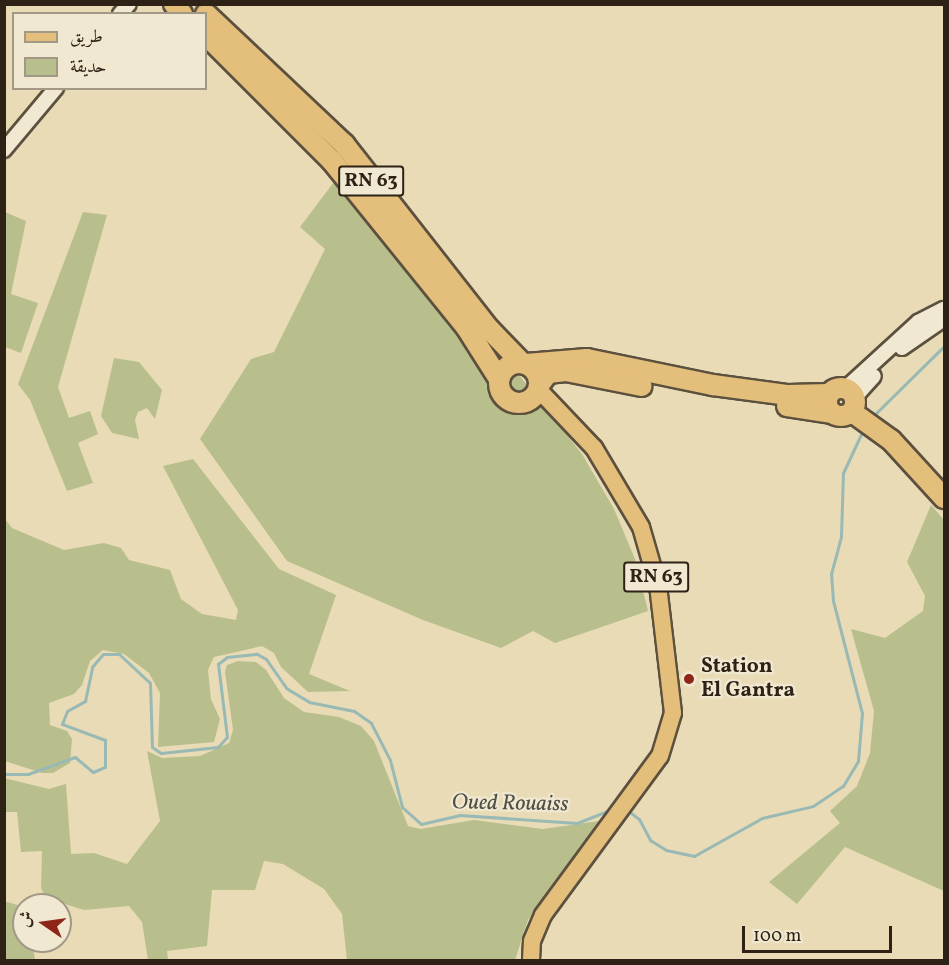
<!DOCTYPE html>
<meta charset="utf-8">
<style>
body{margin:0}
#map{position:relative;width:949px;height:965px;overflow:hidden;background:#e8dbb6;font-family:Vollkorn,Amiri,serif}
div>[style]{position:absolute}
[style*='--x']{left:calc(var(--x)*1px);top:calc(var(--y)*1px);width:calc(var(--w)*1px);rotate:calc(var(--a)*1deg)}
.green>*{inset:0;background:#b9bf8c}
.stream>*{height:3px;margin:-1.5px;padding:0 1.5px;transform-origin:1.5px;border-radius:1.5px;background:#99b9b5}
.roads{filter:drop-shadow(2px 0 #5c503e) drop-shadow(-2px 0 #5c503e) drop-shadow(0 2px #5c503e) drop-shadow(0 -2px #5c503e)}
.minor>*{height:14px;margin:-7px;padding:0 7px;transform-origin:7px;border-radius:7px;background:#f0e8d0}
.major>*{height:16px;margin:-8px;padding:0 8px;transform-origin:8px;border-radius:8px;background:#e4be7b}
.highway>*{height:20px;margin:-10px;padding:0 10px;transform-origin:10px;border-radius:10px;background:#e4be7b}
.highway>.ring{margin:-10px;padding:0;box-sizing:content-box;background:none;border:20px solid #e4be7b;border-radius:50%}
.dots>*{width:16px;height:16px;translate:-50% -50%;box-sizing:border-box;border:3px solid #f0e8d0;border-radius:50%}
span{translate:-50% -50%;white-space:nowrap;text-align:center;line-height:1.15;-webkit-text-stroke:4.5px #f0e8d0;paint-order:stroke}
.shield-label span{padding:2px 4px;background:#f0e8d0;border:2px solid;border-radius:4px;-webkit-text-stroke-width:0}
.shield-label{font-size:20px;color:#2e2116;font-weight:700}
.poi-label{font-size:21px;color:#2e2116;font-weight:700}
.left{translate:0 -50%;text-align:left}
.water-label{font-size:22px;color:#4e4f46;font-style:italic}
.frame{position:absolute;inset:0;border:6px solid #2e2116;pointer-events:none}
.legend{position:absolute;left:12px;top:12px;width:195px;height:78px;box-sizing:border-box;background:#f0e8d0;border:2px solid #a29886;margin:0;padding:8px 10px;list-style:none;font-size:18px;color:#2e2116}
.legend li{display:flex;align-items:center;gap:12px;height:30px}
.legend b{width:30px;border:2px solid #a29886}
.north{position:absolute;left:12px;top:893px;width:60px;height:60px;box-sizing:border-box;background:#f0e8d0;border:2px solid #a29886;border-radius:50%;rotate:283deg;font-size:16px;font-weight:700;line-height:24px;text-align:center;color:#2e2116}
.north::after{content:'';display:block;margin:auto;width:21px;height:27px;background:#8f2418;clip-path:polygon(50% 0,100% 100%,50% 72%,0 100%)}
.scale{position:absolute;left:742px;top:926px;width:150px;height:27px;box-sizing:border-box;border:3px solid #2e2116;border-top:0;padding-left:8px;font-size:18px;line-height:21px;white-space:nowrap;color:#2e2116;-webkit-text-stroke:4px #f0e8d0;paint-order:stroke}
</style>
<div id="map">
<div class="green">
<div style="clip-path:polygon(340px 174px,516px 371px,582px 454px,614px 509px,635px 559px,648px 611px,555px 643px,533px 631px,501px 648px,423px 620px,287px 561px,200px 439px,251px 359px,274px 352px,325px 249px,300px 227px)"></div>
<div style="clip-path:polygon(5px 212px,26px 221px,11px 294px,38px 303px,21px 353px,5px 347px)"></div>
<div style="clip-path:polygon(83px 212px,107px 215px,58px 387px,69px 418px,90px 411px,98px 434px,78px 443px,93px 483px,67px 491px,30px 400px,18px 384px)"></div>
<div style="clip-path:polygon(114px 358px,139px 362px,162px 390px,155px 419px,147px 408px,138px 412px,135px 420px,139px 439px,112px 433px,101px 416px)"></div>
<div style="clip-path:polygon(193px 459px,279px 569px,336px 595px,309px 674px,350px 691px,308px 692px,281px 667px,274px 653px,262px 646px,214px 657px,208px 670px,211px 699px,220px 719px,214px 742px,158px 747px,160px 693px,149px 673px,124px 654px,103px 650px,90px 661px,82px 685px,74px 694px,49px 703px,50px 725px,67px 731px,72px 739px,70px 763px,53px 773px,42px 773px,5px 761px,5px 519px,12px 528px,64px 550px,104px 543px,121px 548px,129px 560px,170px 570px,181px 599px,202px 614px,236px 620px,238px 610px,163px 466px)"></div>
<div style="clip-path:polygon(931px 505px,944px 520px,944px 891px,845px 847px,797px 904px,769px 882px,840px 823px,830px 811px,857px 786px,870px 753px,874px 711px,851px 629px,885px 638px,923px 611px,925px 596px,907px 562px)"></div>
<div style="clip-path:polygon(238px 661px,256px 662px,266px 670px,284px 698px,304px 712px,339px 717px,361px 726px,374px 741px,408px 826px,420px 829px,474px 820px,543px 829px,606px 820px,528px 920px,515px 960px,347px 960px,342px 914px,324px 889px,283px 864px,264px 861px,255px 890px,212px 890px,207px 946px,167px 951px,168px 960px,148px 960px,142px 922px,129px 906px,84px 910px,46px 898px,41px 888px,42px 851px,21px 852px,17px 812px,5px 812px,4px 778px,49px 789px,66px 784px,71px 854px,94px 853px,127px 864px,160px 821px,147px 751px,162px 758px,200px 756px,229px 743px,233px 730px,225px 672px,227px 665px)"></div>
<div style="clip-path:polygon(4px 901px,24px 907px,24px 941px,37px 941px,33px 946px,35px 960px,5px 960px)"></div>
</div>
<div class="stream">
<div style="--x:872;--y:417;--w:101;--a:-44.6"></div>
<div style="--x:4;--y:774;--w:24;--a:0"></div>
<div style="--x:28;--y:774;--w:50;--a:-19.9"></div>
<div style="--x:75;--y:757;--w:23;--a:40"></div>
<div style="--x:93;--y:772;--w:13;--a:-23"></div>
<div style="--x:105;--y:767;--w:27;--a:-90"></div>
<div style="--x:105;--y:740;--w:46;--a:-159.6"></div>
<div style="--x:62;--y:724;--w:14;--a:-69"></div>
<div style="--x:67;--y:711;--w:21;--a:-29"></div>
<div style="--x:85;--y:701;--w:35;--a:-78"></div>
<div style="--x:92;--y:667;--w:17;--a:-50"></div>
<div style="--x:103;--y:654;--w:16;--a:0"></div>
<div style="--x:119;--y:654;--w:42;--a:43.1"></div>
<div style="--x:150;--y:683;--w:64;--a:88.2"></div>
<div style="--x:152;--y:747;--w:11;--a:34"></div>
<div style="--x:161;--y:753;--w:57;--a:-6"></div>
<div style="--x:218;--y:747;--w:13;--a:-48"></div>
<div style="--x:227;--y:737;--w:74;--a:-97"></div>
<div style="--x:218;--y:664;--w:11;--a:-38"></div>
<div style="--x:227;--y:657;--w:30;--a:-6"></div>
<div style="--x:257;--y:654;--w:10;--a:29"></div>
<div style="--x:266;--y:659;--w:35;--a:55"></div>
<div style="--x:286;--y:688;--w:27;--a:31"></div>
<div style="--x:309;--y:702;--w:46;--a:11.3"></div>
<div style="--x:354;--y:711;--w:21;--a:35"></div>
<div style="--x:371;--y:723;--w:42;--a:62.8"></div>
<div style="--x:390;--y:760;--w:49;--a:75.7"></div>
<div style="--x:402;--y:807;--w:25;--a:42"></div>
<div style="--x:421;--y:824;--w:40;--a:-13"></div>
<div style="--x:460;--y:815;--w:117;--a:3.9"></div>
<div style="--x:577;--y:823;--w:41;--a:-21.5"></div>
<div style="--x:626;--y:809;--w:16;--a:38"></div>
<div style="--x:639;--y:819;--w:24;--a:62"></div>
<div style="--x:650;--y:840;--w:19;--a:32"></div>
<div style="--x:666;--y:850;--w:29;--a:12"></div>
<div style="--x:694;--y:856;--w:78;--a:-29.2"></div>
<div style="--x:762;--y:818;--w:52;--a:-13.2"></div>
<div style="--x:813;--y:806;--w:36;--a:-34"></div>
<div style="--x:843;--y:786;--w:29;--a:-59"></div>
<div style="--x:858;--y:761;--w:48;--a:-85.2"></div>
<div style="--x:862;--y:713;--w:116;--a:-104.5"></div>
<div style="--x:833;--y:601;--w:27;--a:-94"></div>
<div style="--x:831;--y:574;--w:39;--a:-75"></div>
<div style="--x:841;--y:536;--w:63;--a:-88.2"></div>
<div style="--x:843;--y:473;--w:47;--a:-65.1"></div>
</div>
<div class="roads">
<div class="minor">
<div style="--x:120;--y:14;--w:13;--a:-48"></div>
<div style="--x:4;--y:150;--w:81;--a:-50"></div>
<div style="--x:902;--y:348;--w:51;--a:-34.6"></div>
<div style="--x:846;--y:388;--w:98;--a:-42.5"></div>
<div style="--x:918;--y:322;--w:29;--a:-27"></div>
<div style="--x:855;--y:397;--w:28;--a:-48"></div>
</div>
<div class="major">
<div style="--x:531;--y:960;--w:19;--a:-87"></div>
<div style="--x:532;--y:941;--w:28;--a:-67"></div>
<div style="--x:543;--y:915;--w:197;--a:-53.7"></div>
<div style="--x:660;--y:756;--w:45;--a:-73.2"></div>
<div style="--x:673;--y:713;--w:128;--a:-96.7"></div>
<div style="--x:658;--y:586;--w:61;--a:-106.1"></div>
<div style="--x:641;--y:527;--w:92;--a:-120.7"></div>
<div style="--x:594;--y:448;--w:81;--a:-133.5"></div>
</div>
<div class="highway">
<div style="--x:174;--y:4;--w:13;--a:51"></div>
<div style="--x:206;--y:14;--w:190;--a:43.3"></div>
<div style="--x:344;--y:144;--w:236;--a:51.9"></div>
<div style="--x:490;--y:330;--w:46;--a:45.9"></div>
<div style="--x:206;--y:35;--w:178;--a:45"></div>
<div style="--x:332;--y:161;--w:213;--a:51.1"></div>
<div style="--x:466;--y:327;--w:62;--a:57.6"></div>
<div class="ring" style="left:499px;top:363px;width:20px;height:20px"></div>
<div style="--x:526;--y:364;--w:61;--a:-4.7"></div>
<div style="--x:587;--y:359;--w:129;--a:11.7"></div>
<div style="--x:713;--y:385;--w:76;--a:7.6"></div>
<div style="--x:788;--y:395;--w:41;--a:-1.4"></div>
<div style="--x:539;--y:385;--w:15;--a:-53"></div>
<div style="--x:548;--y:373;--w:18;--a:-6"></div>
<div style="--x:566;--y:371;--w:77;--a:11.2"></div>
<div class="ring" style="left:827px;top:388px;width:8px;height:8px"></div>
<div style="--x:787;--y:406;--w:46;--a:8.8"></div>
<div style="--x:852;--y:412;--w:48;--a:35.7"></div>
<div style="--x:891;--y:440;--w:79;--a:47.6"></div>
</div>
</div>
<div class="dots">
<div style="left:689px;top:679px;background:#8f2418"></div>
</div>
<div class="shield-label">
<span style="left:371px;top:181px">RN 63</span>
<span style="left:656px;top:577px">RN 63</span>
</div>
<div class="poi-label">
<span class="left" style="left:701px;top:679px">Station<br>El Gantra</span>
</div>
<div class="water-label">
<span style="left:510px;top:804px;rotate:1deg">Oued Rouaiss</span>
</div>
<div class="frame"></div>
<ul class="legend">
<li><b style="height:8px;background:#e4be7b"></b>طريق</li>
<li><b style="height:16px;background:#b9bf8c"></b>حديقة</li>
</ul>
<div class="north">ش</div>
<div class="scale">100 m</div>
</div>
